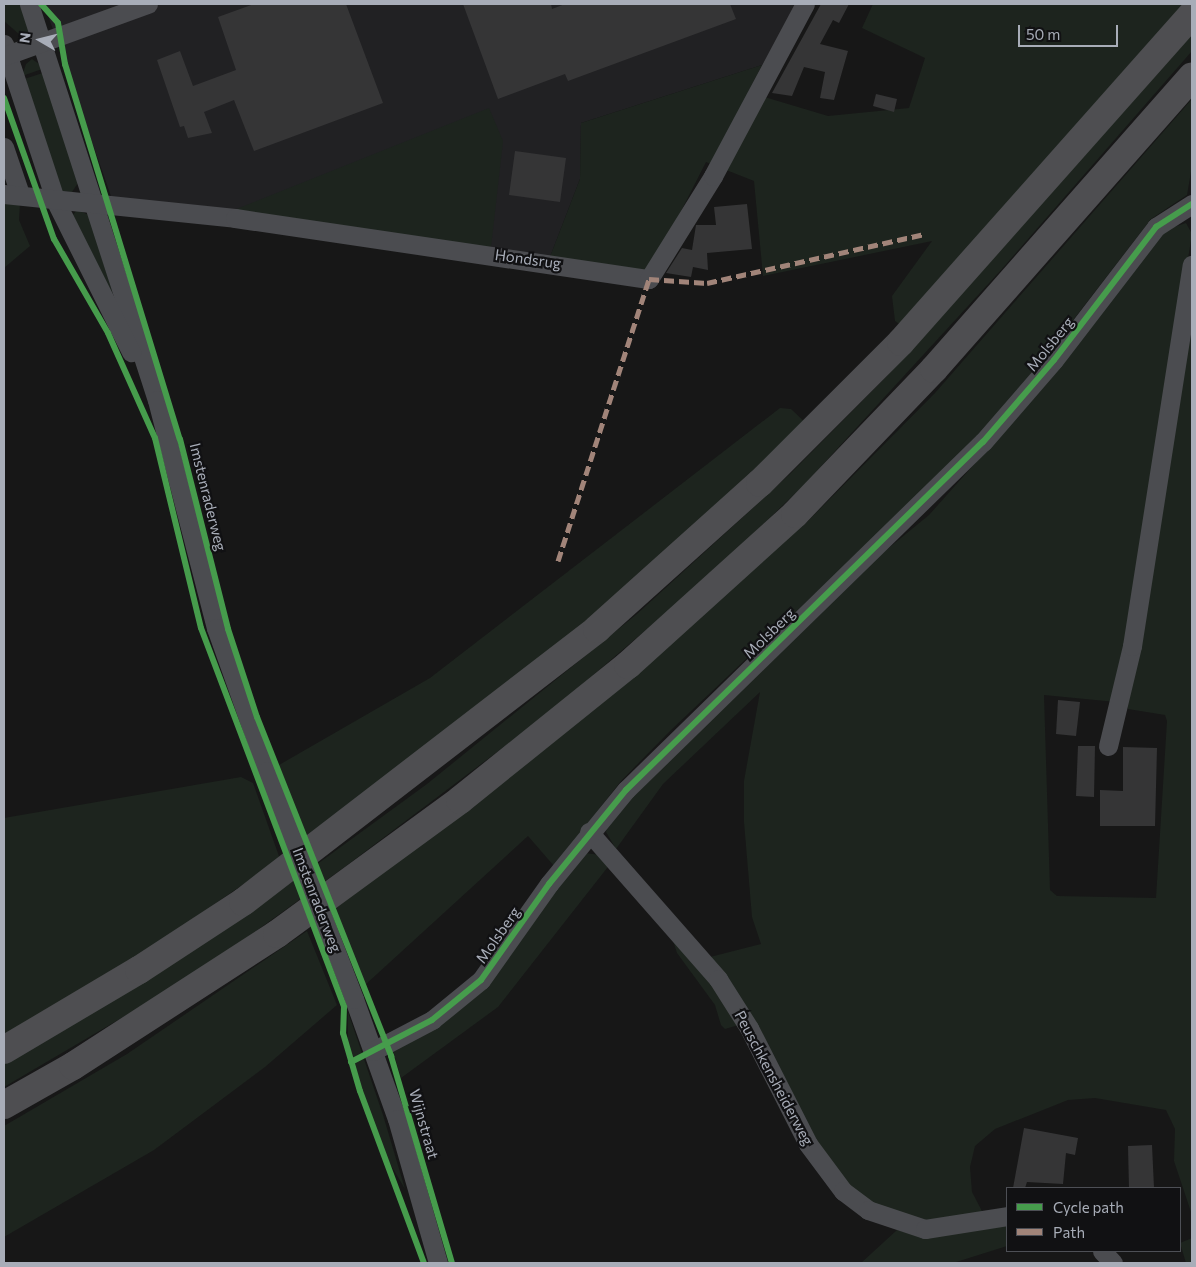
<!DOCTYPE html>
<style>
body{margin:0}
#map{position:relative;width:1196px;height:1267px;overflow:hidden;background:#171717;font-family:Commissioner,sans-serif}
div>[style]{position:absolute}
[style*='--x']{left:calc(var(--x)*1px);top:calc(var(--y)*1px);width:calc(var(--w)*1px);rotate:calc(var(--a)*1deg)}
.built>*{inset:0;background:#212123}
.green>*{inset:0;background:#1d241e}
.building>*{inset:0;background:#353536}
.minor>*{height:19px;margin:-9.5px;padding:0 9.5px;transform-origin:9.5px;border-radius:9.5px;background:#4b4c50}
.highway>*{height:28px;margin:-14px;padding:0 14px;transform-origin:14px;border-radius:14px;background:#4e4e51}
.minor-bridge>*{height:19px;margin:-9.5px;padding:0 9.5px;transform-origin:9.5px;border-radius:9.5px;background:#4b4c50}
.quiet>*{height:5px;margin-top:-2.5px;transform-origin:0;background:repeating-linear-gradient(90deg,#a18479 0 10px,transparent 0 15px)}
.cycleway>*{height:6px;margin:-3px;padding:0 3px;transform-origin:3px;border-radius:3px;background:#469c4c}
span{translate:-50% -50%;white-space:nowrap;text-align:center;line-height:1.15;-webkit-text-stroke:4.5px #111113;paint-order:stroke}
.street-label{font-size:15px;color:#a8adb8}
.frame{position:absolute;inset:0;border:5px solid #a8adb8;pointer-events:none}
.legend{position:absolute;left:1006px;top:1187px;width:175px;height:65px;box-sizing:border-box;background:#111113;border:1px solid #4d4f55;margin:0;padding:6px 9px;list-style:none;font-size:15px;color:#a8adb8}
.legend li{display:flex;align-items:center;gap:10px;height:25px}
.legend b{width:25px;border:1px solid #4d4f55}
.north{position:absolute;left:15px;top:15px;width:50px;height:50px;-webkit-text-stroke:4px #111113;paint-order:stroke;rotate:278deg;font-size:14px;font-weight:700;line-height:20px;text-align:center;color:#a8adb8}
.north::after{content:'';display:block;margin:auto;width:18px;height:22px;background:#a8adb8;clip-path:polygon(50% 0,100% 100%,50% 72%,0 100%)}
.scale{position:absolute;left:1018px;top:25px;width:100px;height:22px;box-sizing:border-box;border:2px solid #a8adb8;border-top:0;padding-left:6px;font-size:15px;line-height:18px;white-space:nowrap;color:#a8adb8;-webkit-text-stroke:4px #111113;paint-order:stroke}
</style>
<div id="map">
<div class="built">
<div style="clip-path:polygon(44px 4px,799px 4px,762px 65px,581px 123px,580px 179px,548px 262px,113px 202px)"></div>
</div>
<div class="green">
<div style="clip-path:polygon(4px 4px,25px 4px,30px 34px,20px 35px,4px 21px)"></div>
<div style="clip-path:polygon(873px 4px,1188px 4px,904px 327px,895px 321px,892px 296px,932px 241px,763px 276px,754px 181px,706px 162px,648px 276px,548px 262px,580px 179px,581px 123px,762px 65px,748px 92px,828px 116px,909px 108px,925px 58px,862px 28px)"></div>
<div style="clip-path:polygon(1192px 34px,1192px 51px,1001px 270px,804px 485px,710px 575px,550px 712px,346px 866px,198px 973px,4px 1087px,4px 1063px,205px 941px,316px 865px,427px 784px,637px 614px,790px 474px,886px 377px)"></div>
<div style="clip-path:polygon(32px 59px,45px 68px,22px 76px,26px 64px)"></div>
<div style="clip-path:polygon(46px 72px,78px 183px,72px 192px,61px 191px,21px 80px)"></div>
<div style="clip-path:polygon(1192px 99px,1192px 166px,1187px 195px,1151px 219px,989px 429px,671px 730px,621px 781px,554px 866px,528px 836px,365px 985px,332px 906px,805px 524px,935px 393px)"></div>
<div style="clip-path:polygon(489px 108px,503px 141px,491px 247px,229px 212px)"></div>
<div style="clip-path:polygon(4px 198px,20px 203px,19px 220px,30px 246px,4px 268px)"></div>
<div style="clip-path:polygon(77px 210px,89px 215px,118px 310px,72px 216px)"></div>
<div style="clip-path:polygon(1186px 223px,1192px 234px,1116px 702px,1044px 695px,1050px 890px,1057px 896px,1156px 898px,1167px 721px,1165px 715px,1128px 709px,1127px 704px,1192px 280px,1192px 1215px,1174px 1161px,1175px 1129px,1166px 1110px,1095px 1098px,1068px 1100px,995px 1129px,975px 1146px,970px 1167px,972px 1192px,984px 1215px,918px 1224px,873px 1207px,832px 1173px,710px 957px,761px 944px,752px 917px,744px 822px,744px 781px,760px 692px,663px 784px,616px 849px,606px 832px,609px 814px,868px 565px,929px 515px,1029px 403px,1162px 231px)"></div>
<div style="clip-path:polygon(780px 408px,791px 409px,809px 426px,659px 569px,307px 843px,279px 765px,430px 678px)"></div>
<div style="clip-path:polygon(241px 777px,253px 783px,280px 859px,152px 947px,4px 1038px,4px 818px)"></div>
<div style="clip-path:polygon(585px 853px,600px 855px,611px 863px,498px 1007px,401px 1078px,393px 1051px,530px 922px)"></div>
<div style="clip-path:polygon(669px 928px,742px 1024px,725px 1029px,721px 1025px,715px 1005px,677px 953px)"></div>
<div style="clip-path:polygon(307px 931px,337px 1005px,265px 1067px,154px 1150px,4px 1237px,4px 1126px,127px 1054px)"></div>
<div style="clip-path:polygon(348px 1012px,383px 1115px,405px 1189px,386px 1157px,368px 1107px,348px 1043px)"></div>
<div style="clip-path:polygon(1007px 1223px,1007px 1246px,953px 1263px,861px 1263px,897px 1230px,917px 1235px)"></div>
<div style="clip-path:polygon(1192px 1238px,1192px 1263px,1186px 1263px,1180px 1243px)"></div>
</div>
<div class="building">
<div style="clip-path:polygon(254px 4px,346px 4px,383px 103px,254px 151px,234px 100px,204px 112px,212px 133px,188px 138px,184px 126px,180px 127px,157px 60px,180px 51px,193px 86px,236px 70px,218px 17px)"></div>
<div style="clip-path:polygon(463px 4px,551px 4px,552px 9px,565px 4px,730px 4px,736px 19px,568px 81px,565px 74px,498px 99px)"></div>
<div style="clip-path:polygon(821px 4px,849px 4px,839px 23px,833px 20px,820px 44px,848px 51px,834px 100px,820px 98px,825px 72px,804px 67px,792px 96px,772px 93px)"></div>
<div style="clip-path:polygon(876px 94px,897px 99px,894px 112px,873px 106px)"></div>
<div style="clip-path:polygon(515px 151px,566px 158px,560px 202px,509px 195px)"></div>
<div style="clip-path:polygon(747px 204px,752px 249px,707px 253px,708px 270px,693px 267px,691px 277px,666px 273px,682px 248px,692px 250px,696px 225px,716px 225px,714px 207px)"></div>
<div style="clip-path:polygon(1058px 700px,1080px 702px,1076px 736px,1056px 734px)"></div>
<div style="clip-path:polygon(1078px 746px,1095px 746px,1094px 797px,1076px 796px)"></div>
<div style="clip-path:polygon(1123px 747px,1157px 748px,1155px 826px,1100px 826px,1100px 790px,1123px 791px)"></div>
<div style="clip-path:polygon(1024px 1128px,1078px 1138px,1075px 1155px,1066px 1153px,1063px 1184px,1027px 1182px,1025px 1188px,1013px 1188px)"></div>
<div style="clip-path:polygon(1152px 1145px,1154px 1188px,1129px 1188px,1128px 1146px)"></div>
</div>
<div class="minor">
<div style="--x:29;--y:4;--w:416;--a:72.1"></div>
<div style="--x:157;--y:400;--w:236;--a:75.5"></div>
<div style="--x:216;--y:628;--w:152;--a:70.4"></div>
<div style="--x:4;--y:44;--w:166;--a:71.8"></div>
<div style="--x:56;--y:202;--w:168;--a:63.4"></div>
<div style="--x:4;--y:56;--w:153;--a:-19.9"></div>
<div style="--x:4;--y:147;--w:50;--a:71.2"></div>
<div style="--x:4;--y:194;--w:232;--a:5.9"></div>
<div style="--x:235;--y:218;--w:418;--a:8.4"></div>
<div style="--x:649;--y:279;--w:121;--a:-58.1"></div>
<div style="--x:713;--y:176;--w:195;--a:-61.9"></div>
<div style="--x:1108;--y:746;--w:103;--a:-76.5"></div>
<div style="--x:1132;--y:646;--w:386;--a:-81.1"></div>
<div style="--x:589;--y:832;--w:196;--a:48.7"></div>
<div style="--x:718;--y:979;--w:58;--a:57.7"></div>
<div style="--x:749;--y:1028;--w:130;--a:63"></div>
<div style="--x:808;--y:1144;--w:59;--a:53.3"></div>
<div style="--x:843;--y:1191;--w:31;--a:37"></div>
<div style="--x:868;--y:1210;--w:60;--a:18.4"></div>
<div style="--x:925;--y:1229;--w:83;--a:-9"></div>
<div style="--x:354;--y:999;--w:127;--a:70.3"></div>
<div style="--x:397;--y:1119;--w:150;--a:74.1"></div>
<div style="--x:373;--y:1051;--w:67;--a:-27.7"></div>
<div style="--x:432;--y:1020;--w:63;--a:-39.2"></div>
<div style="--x:481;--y:980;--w:118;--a:-54.7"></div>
<div style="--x:549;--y:884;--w:122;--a:-50.7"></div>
<div style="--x:626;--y:790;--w:499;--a:-44.3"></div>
<div style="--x:983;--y:442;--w:108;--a:-49.1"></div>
<div style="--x:1054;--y:360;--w:168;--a:-52.5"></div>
<div style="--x:1156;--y:227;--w:43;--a:-32.6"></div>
<div style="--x:1102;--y:1251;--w:16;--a:47"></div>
</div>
<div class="highway">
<div style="--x:4;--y:1050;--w:157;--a:-30.7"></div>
<div style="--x:139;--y:970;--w:124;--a:-33.2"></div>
<div style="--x:243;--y:902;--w:447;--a:-37.6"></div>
<div style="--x:597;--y:629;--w:219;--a:-41.9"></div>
<div style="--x:760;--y:483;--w:199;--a:-45"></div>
<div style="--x:901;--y:342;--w:438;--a:-48.4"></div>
<div style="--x:4;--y:1105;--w:79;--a:-29.5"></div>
<div style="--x:73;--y:1066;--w:243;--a:-32.9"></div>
<div style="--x:277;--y:934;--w:227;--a:-36.2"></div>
<div style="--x:460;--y:800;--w:216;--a:-38.8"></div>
<div style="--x:628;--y:665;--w:225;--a:-42.1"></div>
<div style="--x:795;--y:514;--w:201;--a:-46.2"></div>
<div style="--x:934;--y:369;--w:390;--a:-48.6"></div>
</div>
<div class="minor-bridge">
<div style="--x:267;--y:771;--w:244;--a:69.1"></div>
</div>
<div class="quiet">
<div style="--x:558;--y:561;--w:296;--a:-72.1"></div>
<div style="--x:649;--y:279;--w:58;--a:3.9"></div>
<div style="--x:707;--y:283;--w:223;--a:-12.7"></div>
</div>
<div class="cycleway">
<div style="--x:41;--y:4;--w:25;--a:48"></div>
<div style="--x:58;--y:23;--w:42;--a:80.3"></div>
<div style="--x:65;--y:64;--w:392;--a:73"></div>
<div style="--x:180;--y:439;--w:196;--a:75.8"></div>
<div style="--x:228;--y:629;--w:93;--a:71.8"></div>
<div style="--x:257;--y:717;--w:365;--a:68.4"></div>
<div style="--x:391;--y:1056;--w:216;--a:73.6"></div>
<div style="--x:4;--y:98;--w:150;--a:70.5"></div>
<div style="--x:54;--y:239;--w:108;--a:60.1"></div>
<div style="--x:108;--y:333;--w:115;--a:65.9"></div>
<div style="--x:155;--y:438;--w:195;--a:76.4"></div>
<div style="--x:201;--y:628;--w:405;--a:69.3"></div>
<div style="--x:344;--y:1007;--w:26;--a:92"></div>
<div style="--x:343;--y:1033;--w:60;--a:73.7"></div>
<div style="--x:360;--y:1091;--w:184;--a:69.6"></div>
<div style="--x:351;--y:1062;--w:91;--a:-27.4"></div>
<div style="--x:432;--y:1020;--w:63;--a:-39.2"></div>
<div style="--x:481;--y:980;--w:118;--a:-54.7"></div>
<div style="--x:549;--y:884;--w:122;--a:-50.7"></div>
<div style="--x:626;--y:790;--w:499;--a:-44.3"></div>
<div style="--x:983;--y:442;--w:108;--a:-49.1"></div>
<div style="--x:1054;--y:360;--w:168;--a:-52.5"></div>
<div style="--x:1156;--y:227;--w:43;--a:-32.6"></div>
</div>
<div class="street-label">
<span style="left:528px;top:259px;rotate:8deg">Hondsrug</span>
<span style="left:1050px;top:344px;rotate:-51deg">Molsberg</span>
<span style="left:208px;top:497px;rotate:76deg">Imstenraderweg</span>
<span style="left:769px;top:633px;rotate:-44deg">Molsberg</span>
<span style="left:317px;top:900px;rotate:69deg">Imstenraderweg</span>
<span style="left:498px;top:935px;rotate:-55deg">Molsberg</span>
<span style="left:774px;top:1078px;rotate:62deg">Peuschkensheiderweg</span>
<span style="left:424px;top:1124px;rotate:74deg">Wijnstraat</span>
</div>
<div class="frame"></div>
<ul class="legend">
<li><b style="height:6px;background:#469c4c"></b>Cycle path</li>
<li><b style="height:6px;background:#a18479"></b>Path</li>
</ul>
<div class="north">N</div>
<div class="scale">50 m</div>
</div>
